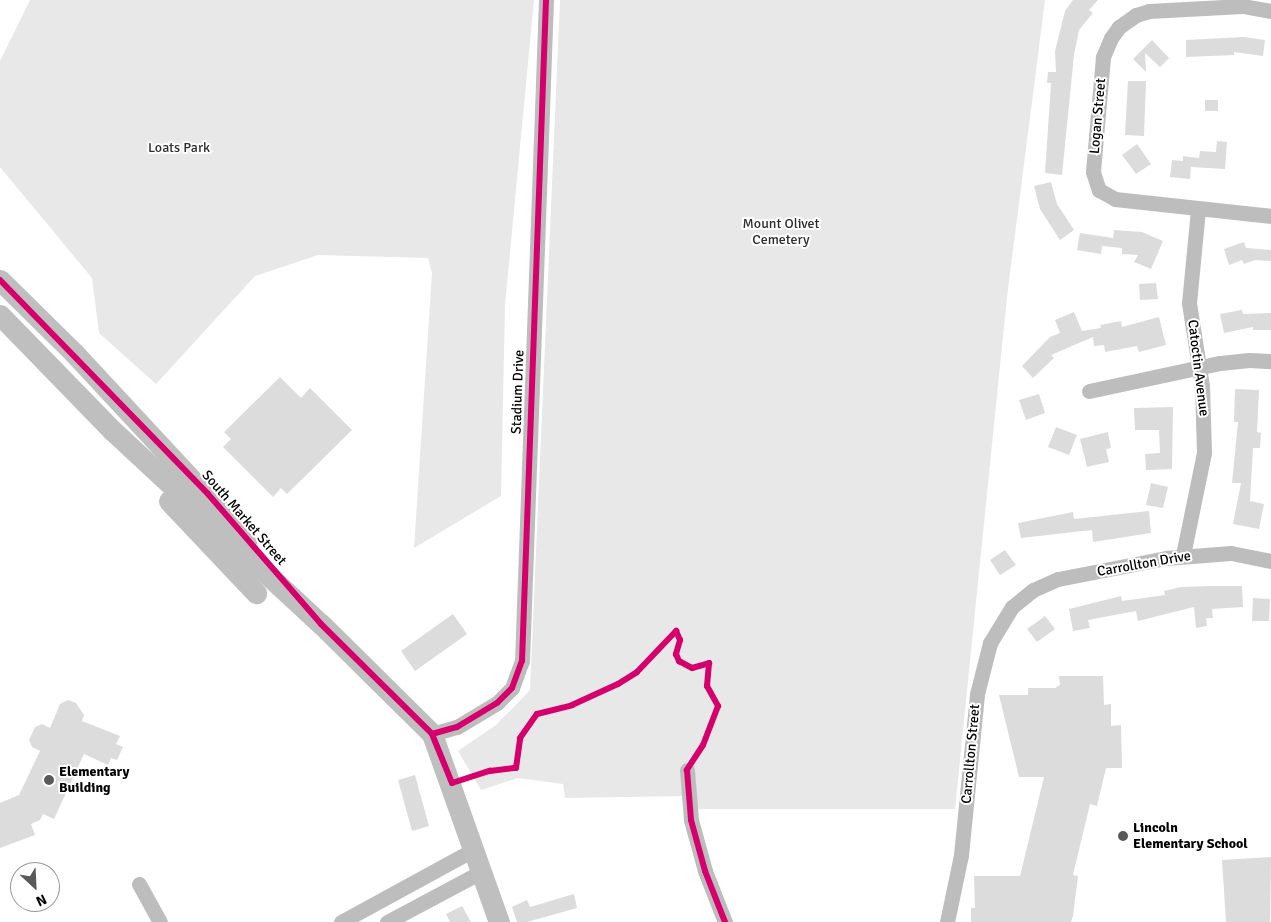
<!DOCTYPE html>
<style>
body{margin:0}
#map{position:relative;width:1271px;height:922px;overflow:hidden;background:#fff;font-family:Signika,sans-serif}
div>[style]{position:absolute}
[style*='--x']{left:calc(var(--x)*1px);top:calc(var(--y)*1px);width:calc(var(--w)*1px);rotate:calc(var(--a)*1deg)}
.green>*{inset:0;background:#e8e8e8}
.building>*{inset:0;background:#dcdcdc}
.street>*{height:15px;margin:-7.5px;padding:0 7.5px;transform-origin:7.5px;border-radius:7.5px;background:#bdbdbd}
.secondary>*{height:21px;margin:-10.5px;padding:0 10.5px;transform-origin:10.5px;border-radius:10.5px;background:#bfbfbf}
.cycleway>*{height:6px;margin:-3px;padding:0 3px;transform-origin:3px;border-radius:3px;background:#d6006c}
.dots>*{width:14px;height:14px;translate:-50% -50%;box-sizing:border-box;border:2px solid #fff;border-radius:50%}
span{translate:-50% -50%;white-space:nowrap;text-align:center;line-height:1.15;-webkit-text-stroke:4px #fff;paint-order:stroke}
.street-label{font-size:14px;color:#000}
.park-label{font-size:14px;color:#2d2d2d}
.poi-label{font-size:14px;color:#000;font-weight:700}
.left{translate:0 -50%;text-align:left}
.north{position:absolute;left:10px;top:862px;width:50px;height:50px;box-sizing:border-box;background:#fff;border:1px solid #999;border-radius:50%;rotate:155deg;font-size:14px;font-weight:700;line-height:20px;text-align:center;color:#000}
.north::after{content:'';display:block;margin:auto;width:18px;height:22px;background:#595959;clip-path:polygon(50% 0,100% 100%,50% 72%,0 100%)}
</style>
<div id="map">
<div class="green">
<div style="clip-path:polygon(30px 0,534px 0,505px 305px,501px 496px,414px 548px,432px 273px,428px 258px,318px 255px,255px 276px,156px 384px,99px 333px,92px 278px,0 167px,0 61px)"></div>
<div style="clip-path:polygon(560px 0,1045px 0,1007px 297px,955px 809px,698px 809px,696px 797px,689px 796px,565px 798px,563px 784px,518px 778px,481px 790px,458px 751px,496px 725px,530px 690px)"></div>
</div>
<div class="building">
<div style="clip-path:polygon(1073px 0,1098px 0,1089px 10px,1093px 13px,1079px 30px,1074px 55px,1062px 175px,1045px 173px,1051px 83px,1047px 83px,1048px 72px,1056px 72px,1055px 51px,1065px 11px)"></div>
<div style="clip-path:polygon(1244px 37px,1265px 40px,1263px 56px,1234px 52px,1234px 55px,1186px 57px,1186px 40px)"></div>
<div style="clip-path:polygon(1152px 40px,1169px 58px,1160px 67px,1145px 53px,1146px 72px,1133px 59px)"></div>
<div style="clip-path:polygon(1128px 81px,1146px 81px,1144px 136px,1125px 135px)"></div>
<div style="clip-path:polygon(1205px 100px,1218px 100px,1218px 111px,1205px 111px)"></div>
<div style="clip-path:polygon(1217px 141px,1227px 142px,1225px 169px,1191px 167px,1190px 179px,1170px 177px,1172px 160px,1183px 161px,1183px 156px,1199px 158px,1200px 151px,1216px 152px)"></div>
<div style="clip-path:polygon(1137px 144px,1151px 164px,1136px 174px,1122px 155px)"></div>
<div style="clip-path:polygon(1051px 182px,1057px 204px,1074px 230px,1060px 240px,1040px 209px,1034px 186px)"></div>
<div style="clip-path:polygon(1114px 230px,1142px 232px,1163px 241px,1151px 269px,1134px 262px,1138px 255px,1122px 254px,1122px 248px,1102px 246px,1101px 254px,1077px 250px,1080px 233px,1113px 238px)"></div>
<div style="clip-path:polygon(1244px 242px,1246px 248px,1271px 250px,1271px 261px,1255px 260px,1244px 264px,1242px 260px,1229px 265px,1224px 249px)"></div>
<div style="clip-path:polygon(1156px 283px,1158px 299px,1140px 300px,1139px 284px)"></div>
<div style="clip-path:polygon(1242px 310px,1243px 314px,1271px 313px,1271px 330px,1253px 330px,1253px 327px,1224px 333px,1220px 314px)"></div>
<div style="clip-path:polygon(1074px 312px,1082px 331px,1101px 328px,1100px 325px,1121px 321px,1122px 327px,1159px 317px,1166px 345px,1139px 352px,1137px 346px,1105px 352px,1104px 345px,1094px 346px,1093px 337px,1051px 355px,1054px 358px,1033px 378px,1022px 366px,1050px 337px,1060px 333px,1055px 320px)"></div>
<div style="clip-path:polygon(280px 377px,301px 398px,310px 388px,352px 430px,287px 494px,281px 488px,273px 497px,223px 447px,231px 439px,224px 432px)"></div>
<div style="clip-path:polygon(1235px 389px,1259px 390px,1257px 432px,1261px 433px,1260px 448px,1253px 448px,1250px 501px,1264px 504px,1259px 529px,1233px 524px,1241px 483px,1232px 483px,1238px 422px,1234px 422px)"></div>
<div style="clip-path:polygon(1039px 394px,1045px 413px,1026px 420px,1019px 400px)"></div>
<div style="clip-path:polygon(1173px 407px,1172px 469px,1146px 470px,1145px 454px,1160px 453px,1159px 430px,1135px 430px,1134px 408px)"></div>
<div style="clip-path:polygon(1056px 427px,1077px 435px,1069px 455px,1048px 447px)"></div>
<div style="clip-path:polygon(1108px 432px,1111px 448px,1106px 449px,1109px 462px,1087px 467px,1080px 439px)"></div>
<div style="clip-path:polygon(1151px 483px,1168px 487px,1163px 508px,1146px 505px)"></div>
<div style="clip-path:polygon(1149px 511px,1151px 533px,1093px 542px,1092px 530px,1021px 538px,1018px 523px,1073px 512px,1074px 519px)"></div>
<div style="clip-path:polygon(1005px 550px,1016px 565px,1000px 575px,990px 560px)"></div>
<div style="clip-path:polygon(1210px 586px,1242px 586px,1243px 607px,1212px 609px,1213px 618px,1206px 618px,1207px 626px,1196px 628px,1194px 607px,1138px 621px,1136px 611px,1088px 620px,1090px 628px,1073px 631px,1069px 609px,1121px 596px,1122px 601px,1165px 595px,1164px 591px,1181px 587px)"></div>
<div style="clip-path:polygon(1253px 598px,1270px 599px,1269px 621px,1252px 621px)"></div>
<div style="clip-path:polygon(453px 614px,467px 634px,415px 671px,401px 651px)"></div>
<div style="clip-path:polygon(1045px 616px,1055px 629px,1037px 642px,1027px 629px)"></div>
<div style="clip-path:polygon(1059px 676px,1103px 676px,1104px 705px,1111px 704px,1111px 726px,1121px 725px,1122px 768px,1106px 768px,1097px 806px,1090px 804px,1073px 875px,1078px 876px,1073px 916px,1071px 922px,971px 922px,971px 908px,975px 908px,974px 876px,1020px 876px,1044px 777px,1019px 777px,999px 695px,1028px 695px,1028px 688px,1055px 688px,1060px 685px)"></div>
<div style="clip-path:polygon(68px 700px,76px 703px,84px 715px,82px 721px,120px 736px,116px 744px,123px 747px,117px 760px,111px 758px,108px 765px,84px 754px,54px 819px,43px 814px,40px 820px,31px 824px,35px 835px,0 848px,0 803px,19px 795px,40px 751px,32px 747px,29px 740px,35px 727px,42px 724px,50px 728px,60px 704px)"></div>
<div style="clip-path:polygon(415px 775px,429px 826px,412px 831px,398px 780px)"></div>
<div style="clip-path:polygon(1271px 857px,1270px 922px,1226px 922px,1222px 860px)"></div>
<div style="clip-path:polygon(574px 894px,577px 908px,527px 922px,517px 922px,512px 907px,527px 900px,530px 907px)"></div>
<div style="clip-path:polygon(462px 906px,471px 922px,450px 922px,446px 914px)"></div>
</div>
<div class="street">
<div style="--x:1271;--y:11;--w:29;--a:-170"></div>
<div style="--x:1242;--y:6;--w:93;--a:176.9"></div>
<div style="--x:1149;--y:11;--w:14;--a:163"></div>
<div style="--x:1136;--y:15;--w:21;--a:145"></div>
<div style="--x:1119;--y:27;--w:14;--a:126"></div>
<div style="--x:1111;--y:38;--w:21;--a:113"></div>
<div style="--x:1103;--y:57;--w:115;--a:95"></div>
<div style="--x:1093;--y:172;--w:19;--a:72"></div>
<div style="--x:1099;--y:190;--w:18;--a:29"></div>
<div style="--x:1115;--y:199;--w:157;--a:6.2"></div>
<div style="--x:1089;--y:391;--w:134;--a:-12.1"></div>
<div style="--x:1220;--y:363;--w:29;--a:-6"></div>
<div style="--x:1249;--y:360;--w:22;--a:3"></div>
<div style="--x:1183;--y:555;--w:104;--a:-78.4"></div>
<div style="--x:1204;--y:453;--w:67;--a:-91.7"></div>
<div style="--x:1202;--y:386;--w:84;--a:-98.9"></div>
<div style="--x:1189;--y:303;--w:93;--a:-84.5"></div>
<div style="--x:432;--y:734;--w:26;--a:-16"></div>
<div style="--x:457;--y:727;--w:47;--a:-31"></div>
<div style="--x:497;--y:703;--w:21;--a:-45"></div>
<div style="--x:512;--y:688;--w:29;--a:-70"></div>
<div style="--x:522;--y:661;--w:661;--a:-87.92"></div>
<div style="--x:687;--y:770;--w:50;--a:85.4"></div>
<div style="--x:691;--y:820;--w:53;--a:74.6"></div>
<div style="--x:705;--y:871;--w:55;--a:68.6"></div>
<div style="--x:139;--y:884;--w:43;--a:61.1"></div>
<div style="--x:341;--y:922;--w:150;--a:-28.6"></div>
<div style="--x:387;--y:922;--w:106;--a:-28"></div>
<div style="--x:947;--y:922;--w:68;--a:-78.2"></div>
<div style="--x:961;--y:855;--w:162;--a:-84.3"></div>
<div style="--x:977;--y:694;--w:53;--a:-75.7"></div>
<div style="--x:990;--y:643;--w:42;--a:-58.6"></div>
<div style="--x:1012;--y:607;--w:27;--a:-39"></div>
<div style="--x:1033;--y:590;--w:27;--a:-24"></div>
<div style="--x:1058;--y:579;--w:110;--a:-11"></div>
<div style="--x:1166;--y:558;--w:65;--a:-4.4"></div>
<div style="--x:1231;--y:553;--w:41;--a:11.3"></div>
</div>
<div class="secondary">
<div style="--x:0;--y:280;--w:104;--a:44.6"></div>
<div style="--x:74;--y:353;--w:254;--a:47.1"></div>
<div style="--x:0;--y:315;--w:162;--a:45.8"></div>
<div style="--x:113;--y:431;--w:284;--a:42.9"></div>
<div style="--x:321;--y:624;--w:156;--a:44.7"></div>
<div style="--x:432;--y:734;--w:200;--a:70.4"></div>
<div style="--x:169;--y:501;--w:127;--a:46.6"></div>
</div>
<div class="cycleway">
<div style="--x:0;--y:280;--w:298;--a:45.8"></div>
<div style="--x:208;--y:494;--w:172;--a:49"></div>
<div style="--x:321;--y:624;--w:156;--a:44.7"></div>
<div style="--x:432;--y:734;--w:53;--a:67.8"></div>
<div style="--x:452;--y:783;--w:40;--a:-18"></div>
<div style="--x:490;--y:771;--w:26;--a:-7"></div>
<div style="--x:516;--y:768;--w:30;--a:-82"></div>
<div style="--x:520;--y:738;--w:29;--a:-55"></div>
<div style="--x:537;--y:714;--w:36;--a:-14"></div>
<div style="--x:572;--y:705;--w:51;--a:-24.5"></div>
<div style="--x:618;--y:684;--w:22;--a:-32"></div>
<div style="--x:637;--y:672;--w:57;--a:-46.4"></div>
<div style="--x:676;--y:631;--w:10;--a:66"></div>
<div style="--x:680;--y:640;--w:15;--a:106"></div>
<div style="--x:676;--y:654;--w:8;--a:67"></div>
<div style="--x:679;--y:661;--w:15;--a:28"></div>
<div style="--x:692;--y:668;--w:18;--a:-16"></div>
<div style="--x:709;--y:663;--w:23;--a:95"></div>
<div style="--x:707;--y:686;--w:23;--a:61"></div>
<div style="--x:718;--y:706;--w:42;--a:111"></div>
<div style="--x:703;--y:745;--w:30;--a:123"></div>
<div style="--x:687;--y:770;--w:50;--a:85.4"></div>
<div style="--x:691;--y:820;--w:53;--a:74.6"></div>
<div style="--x:705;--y:871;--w:55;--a:68.6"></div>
<div style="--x:432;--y:734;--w:26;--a:-16"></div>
<div style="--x:457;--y:727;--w:47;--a:-31"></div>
<div style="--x:497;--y:703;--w:21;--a:-45"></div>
<div style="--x:512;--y:688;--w:29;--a:-70"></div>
<div style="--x:522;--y:661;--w:661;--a:-87.92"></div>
</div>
<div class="dots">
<div style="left:49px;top:780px;background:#595959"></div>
<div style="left:1123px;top:836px;background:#595959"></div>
</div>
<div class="street-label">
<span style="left:1098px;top:116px;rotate:-85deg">Logan Street</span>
<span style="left:1198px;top:368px;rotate:83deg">Catoctin Avenue</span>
<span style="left:518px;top:392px;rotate:-88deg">Stadium Drive</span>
<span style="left:244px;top:518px;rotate:49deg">South Market Street</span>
<span style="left:1144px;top:564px;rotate:-10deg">Carrollton Drive</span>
<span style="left:971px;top:754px;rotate:-85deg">Carrollton Street</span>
</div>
<div class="park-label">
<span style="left:179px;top:148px">Loats Park</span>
<span style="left:781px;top:232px">Mount Olivet<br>Cemetery</span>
</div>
<div class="poi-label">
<span class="left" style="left:59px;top:780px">Elementary<br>Building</span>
<span class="left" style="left:1133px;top:836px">Lincoln<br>Elementary School</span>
</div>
<div class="north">N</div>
</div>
